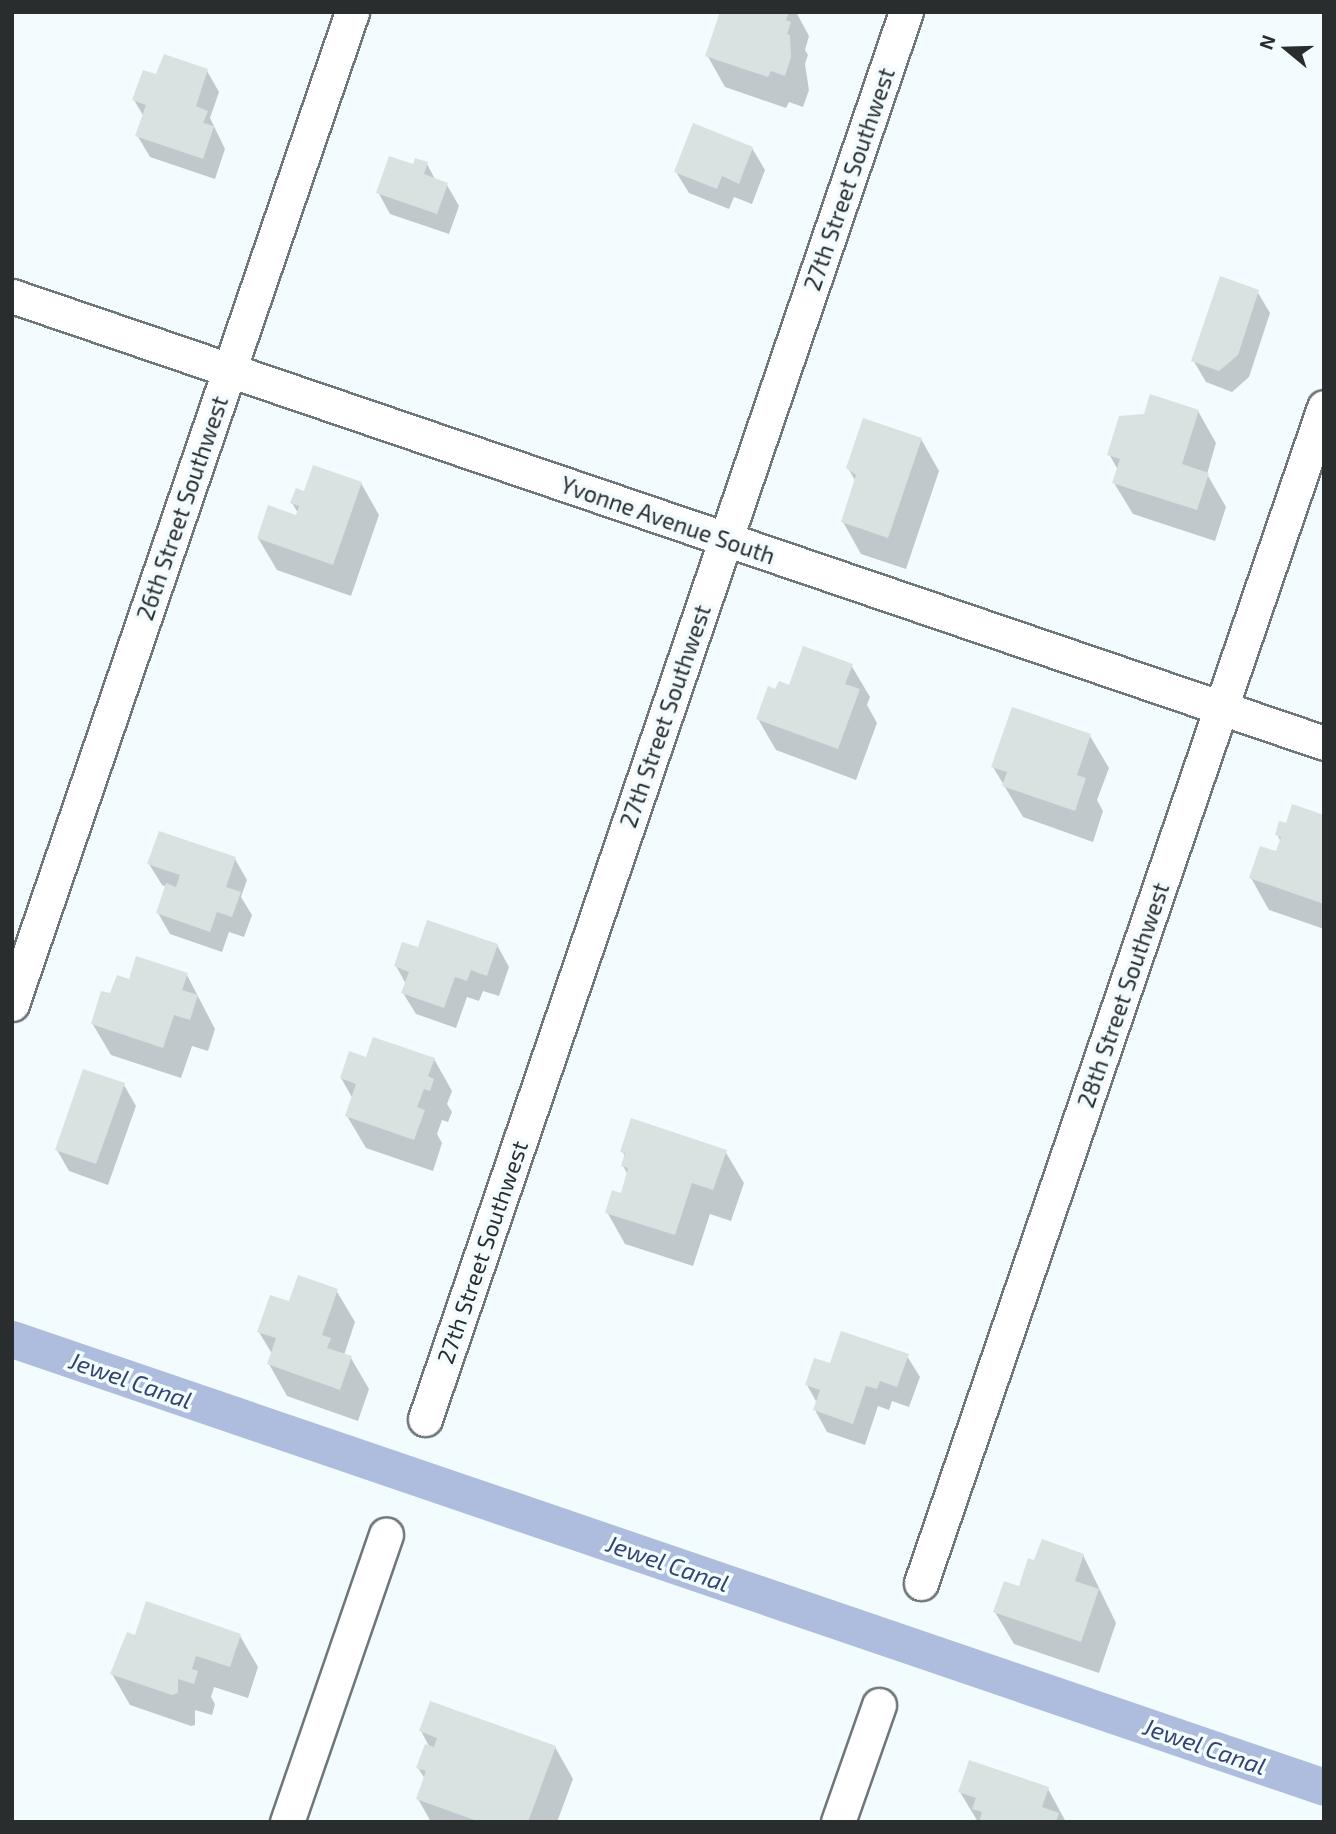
<!DOCTYPE html>
<style>
body{margin:0}
#map{position:relative;width:1336px;height:1834px;overflow:hidden;background:#f2fbfe;font-family:"Exo 2",sans-serif}
div>[style]{position:absolute}
[style*='--x']{left:calc(var(--x)*1px);top:calc(var(--y)*1px);width:calc(var(--w)*1px);rotate:calc(var(--a)*1deg)}
.shadow>*{inset:0;background:#0003}
.canal>*{height:37px;margin:-18.5px;padding:0 18.5px;transform-origin:18.5px;border-radius:18.5px;background:#aebcdd}
.building>*{inset:0;background:#d8e2e1}
.roads{filter:drop-shadow(2px 0 #6f777a) drop-shadow(-2px 0 #6f777a) drop-shadow(0 2px #6f777a) drop-shadow(0 -2px #6f777a)}
.street>*{height:33px;margin:-16.5px;padding:0 16.5px;transform-origin:16.5px;border-radius:16.5px;background:#fff}
span{translate:-50% -50%;white-space:nowrap;text-align:center;line-height:1.15;-webkit-text-stroke:7px #f2fbfe;paint-order:stroke}
.street-label{font-size:23px;color:#292d2e}
.water-label{font-size:24px;color:#334370;font-style:italic}
.frame{position:absolute;inset:0;border:14px solid #292d2e;pointer-events:none}
.north{position:absolute;left:1252px;top:14px;width:70px;height:70px;-webkit-text-stroke:5px #f2fbfe;paint-order:stroke;rotate:289deg;font-size:19px;font-weight:700;line-height:28px;text-align:center;color:#292d2e}
.north::after{content:'';display:block;margin:auto;width:24px;height:32px;background:#292d2e;clip-path:polygon(50% 0,100% 100%,50% 72%,0 100%)}
</style>
<div id="map">
<div class="shadow">
<div style="clip-path:polygon(722px 12px,796px 12px,809px 36px,805px 50px,808px 55px,805px 64px,809px 90px,803px 107px,789px 102px,786px 108px,725px 87px,707px 55px)"></div>
<div style="clip-path:polygon(207px 71px,219px 92px,210px 118px,225px 149px,215px 179px,150px 157px,137px 135px,144px 117px,134px 100px)"></div>
<div style="clip-path:polygon(752px 148px,765px 170px,752px 204px,734px 197px,729px 209px,689px 193px,676px 172px)"></div>
<div style="clip-path:polygon(427px 164px,436px 181px,447px 185px,459px 206px,449px 234px,390px 214px,378px 192px,414px 166px)"></div>
<div style="clip-path:polygon(1257px 291px,1270px 313px,1249px 377px,1232px 392px,1206px 382px,1193px 360px)"></div>
<div style="clip-path:polygon(1198px 411px,1216px 443px,1207px 474px,1226px 507px,1215px 541px,1133px 514px,1114px 483px,1118px 470px,1109px 454px)"></div>
<div style="clip-path:polygon(921px 439px,939px 471px,906px 569px,861px 554px,843px 522px,856px 482px,848px 468px)"></div>
<div style="clip-path:polygon(361px 483px,379px 515px,351px 596px,277px 570px,258px 538px,297px 517px,298px 513px,292px 503px,305px 493px)"></div>
<div style="clip-path:polygon(851px 665px,870px 697px,867px 705px,877px 723px,856px 780px,776px 750px,758px 719px,776px 691px)"></div>
<div style="clip-path:polygon(1090px 736px,1109px 768px,1097px 800px,1103px 811px,1093px 842px,1023px 817px,993px 767px)"></div>
<div style="clip-path:polygon(1324px 817px,1324px 929px,1269px 910px,1251px 878px,1277px 853px,1281px 842px,1277px 834px,1287px 825px)"></div>
<div style="clip-path:polygon(235px 859px,247px 880px,241px 897px,252px 915px,244px 937px,229px 932px,222px 952px,170px 934px,158px 913px,167px 887px,162px 885px,149px 864px)"></div>
<div style="clip-path:polygon(497px 945px,509px 967px,499px 996px,483px 991px,479px 1001px,467px 997px,456px 1028px,416px 1014px,403px 993px,406px 984px,396px 966px,419px 949px)"></div>
<div style="clip-path:polygon(187px 975px,215px 1029px,208px 1051px,192px 1046px,181px 1078px,111px 1055px,92px 1023px,111px 996px,130px 981px)"></div>
<div style="clip-path:polygon(367px 1059px,434px 1059px,452px 1091px,447px 1104px,452px 1112px,448px 1122px,442px 1120px,437px 1134px,442px 1143px,433px 1171px,366px 1148px,347px 1116px,353px 1099px,341px 1078px)"></div>
<div style="clip-path:polygon(124px 1085px,136px 1106px,108px 1185px,69px 1171px,57px 1150px)"></div>
<div style="clip-path:polygon(622px 1151px,725px 1151px,744px 1183px,731px 1221px,710px 1214px,693px 1266px,625px 1244px,607px 1212px,622px 1195px,628px 1175px,623px 1166px,626px 1158px)"></div>
<div style="clip-path:polygon(336px 1290px,355px 1322px,344px 1355px,351px 1358px,369px 1389px,358px 1421px,287px 1396px,269px 1364px,272px 1354px,259px 1332px)"></div>
<div style="clip-path:polygon(907px 1356px,920px 1377px,909px 1407px,892px 1401px,889px 1410px,878px 1406px,865px 1445px,827px 1432px,815px 1410px,817px 1403px,807px 1385px,831px 1365px)"></div>
<div style="clip-path:polygon(1083px 1555px,1116px 1623px,1099px 1673px,1014px 1644px,995px 1612px,1020px 1588px,1036px 1562px)"></div>
<div style="clip-path:polygon(240px 1636px,258px 1667px,248px 1698px,214px 1687px,211px 1697px,215px 1704px,212px 1715px,195px 1710px,195px 1725px,191px 1726px,130px 1705px,112px 1674px,136px 1637px)"></div>
<div style="clip-path:polygon(421px 1731px,555px 1747px,573px 1779px,557px 1822px,431px 1822px,418px 1799px,425px 1779px,418px 1768px,430px 1748px)"></div>
<div style="clip-path:polygon(1048px 1789px,1066px 1822px,978px 1822px,960px 1792px)"></div>
</div>
<div class="canal">
<div style="--x:12;--y:1339;--w:1386;--a:18.85"></div>
</div>
<div class="building">
<div style="clip-path:polygon(720px 12px,789px 12px,786px 20px,791px 22px,787px 34px,790px 35px,791px 57px,785px 76px,771px 71px,768px 77px,705px 56px)"></div>
<div style="clip-path:polygon(164px 54px,208px 69px,196px 106px,208px 111px,203px 123px,214px 126px,203px 159px,135px 136px,146px 105px,132px 100px,143px 70px,156px 74px)"></div>
<div style="clip-path:polygon(693px 123px,753px 147px,739px 184px,722px 176px,717px 189px,674px 172px)"></div>
<div style="clip-path:polygon(389px 156px,413px 164px,415px 158px,428px 162px,424px 174px,448px 183px,437px 214px,376px 193px)"></div>
<div style="clip-path:polygon(1220px 276px,1259px 290px,1238px 355px,1219px 371px,1191px 361px)"></div>
<div style="clip-path:polygon(1150px 394px,1199px 410px,1182px 464px,1209px 473px,1197px 510px,1112px 483px,1120px 459px,1107px 455px,1119px 416px,1144px 414px)"></div>
<div style="clip-path:polygon(863px 418px,922px 438px,888px 538px,841px 522px,856px 475px,846px 468px)"></div>
<div style="clip-path:polygon(313px 465px,362px 482px,333px 565px,257px 538px,268px 505px,296px 515px,299px 506px,290px 503px,296px 488px,304px 491px)"></div>
<div style="clip-path:polygon(803px 646px,853px 664px,845px 684px,860px 689px,838px 749px,756px 719px,768px 686px,775px 689px,779px 681px,789px 685px)"></div>
<div style="clip-path:polygon(1012px 707px,1091px 734px,1077px 775px,1086px 778px,1075px 811px,1002px 786px,1007px 772px,991px 767px)"></div>
<div style="clip-path:polygon(1292px 804px,1324px 815px,1324px 904px,1249px 878px,1260px 846px,1276px 851px,1281px 837px,1275px 835px,1279px 821px,1286px 823px)"></div>
<div style="clip-path:polygon(159px 831px,236px 857px,226px 887px,241px 892px,232px 917px,217px 912px,210px 932px,156px 913px,166px 883px,176px 887px,180px 875px,147px 864px)"></div>
<div style="clip-path:polygon(427px 920px,498px 944px,487px 976px,471px 970px,467px 981px,455px 977px,444px 1008px,401px 993px,409px 972px,394px 966px,402px 942px,418px 947px)"></div>
<div style="clip-path:polygon(136px 956px,188px 973px,182px 990px,198px 995px,190px 1020px,174px 1015px,163px 1048px,91px 1024px,101px 991px,110px 993px,117px 975px,129px 979px)"></div>
<div style="clip-path:polygon(373px 1037px,435px 1058px,428px 1076px,434px 1079px,430px 1091px,424px 1089px,417px 1107px,425px 1110px,414px 1140px,345px 1116px,356px 1084px,340px 1078px,349px 1051px,366px 1057px)"></div>
<div style="clip-path:polygon(83px 1069px,125px 1083px,96px 1164px,55px 1150px)"></div>
<div style="clip-path:polygon(631px 1118px,727px 1150px,713px 1190px,692px 1183px,675px 1235px,605px 1213px,612px 1190px,621px 1193px,628px 1168px,621px 1166px,625px 1153px,620px 1152px)"></div>
<div style="clip-path:polygon(298px 1275px,338px 1289px,322px 1335px,331px 1338px,327px 1348px,352px 1356px,340px 1390px,267px 1364px,276px 1338px,257px 1332px,270px 1295px,289px 1301px)"></div>
<div style="clip-path:polygon(841px 1331px,909px 1354px,897px 1387px,880px 1381px,877px 1389px,866px 1386px,853px 1424px,813px 1410px,820px 1390px,805px 1385px,814px 1358px,830px 1363px)"></div>
<div style="clip-path:polygon(1042px 1539px,1084px 1554px,1075px 1581px,1099px 1589px,1081px 1642px,993px 1612px,1004px 1581px,1019px 1586px,1028px 1558px,1034px 1560px)"></div>
<div style="clip-path:polygon(146px 1601px,241px 1634px,230px 1667px,196px 1656px,192px 1669px,198px 1671px,194px 1684px,178px 1679px,178px 1693px,172px 1695px,110px 1674px,127px 1632px,135px 1635px)"></div>
<div style="clip-path:polygon(430px 1701px,556px 1746px,528px 1822px,480px 1822px,416px 1799px,426px 1771px,416px 1768px,425px 1744px,434px 1747px,437px 1738px,419px 1731px)"></div>
<div style="clip-path:polygon(969px 1760px,1049px 1787px,1042px 1807px,1059px 1813px,1056px 1822px,979px 1822px,982px 1812px,972px 1809px,976px 1798px,958px 1792px)"></div>
</div>
<div class="roads">
<div class="street">
<div style="--x:12;--y:296;--w:1386;--a:18.81"></div>
<div style="--x:12;--y:1004;--w:1049;--a:-71.08"></div>
<div style="--x:425;--y:1419;--w:1487;--a:-71.13"></div>
<div style="--x:921;--y:1583;--w:1243;--a:-71.08"></div>
<div style="--x:287;--y:1822;--w:304;--a:-71"></div>
<div style="--x:838;--y:1822;--w:124;--a:-70.7"></div>
</div>
</div>
<div class="street-label">
<span style="left:849px;top:179px;rotate:-71deg">27th Street Southwest</span>
<span style="left:182px;top:508px;rotate:-71deg">26th Street Southwest</span>
<span style="left:668px;top:520px;rotate:19deg">Yvonne Avenue South</span>
<span style="left:665px;top:716px;rotate:-71deg">27th Street Southwest</span>
<span style="left:1123px;top:995px;rotate:-71deg">28th Street Southwest</span>
<span style="left:482px;top:1252px;rotate:-71deg">27th Street Southwest</span>
</div>
<div class="water-label">
<span style="left:131px;top:1380px;rotate:19deg">Jewel Canal</span>
<span style="left:668px;top:1563px;rotate:19deg">Jewel Canal</span>
<span style="left:1205px;top:1746px;rotate:19deg">Jewel Canal</span>
</div>
<div class="frame"></div>
<div class="north">N</div>
</div>
